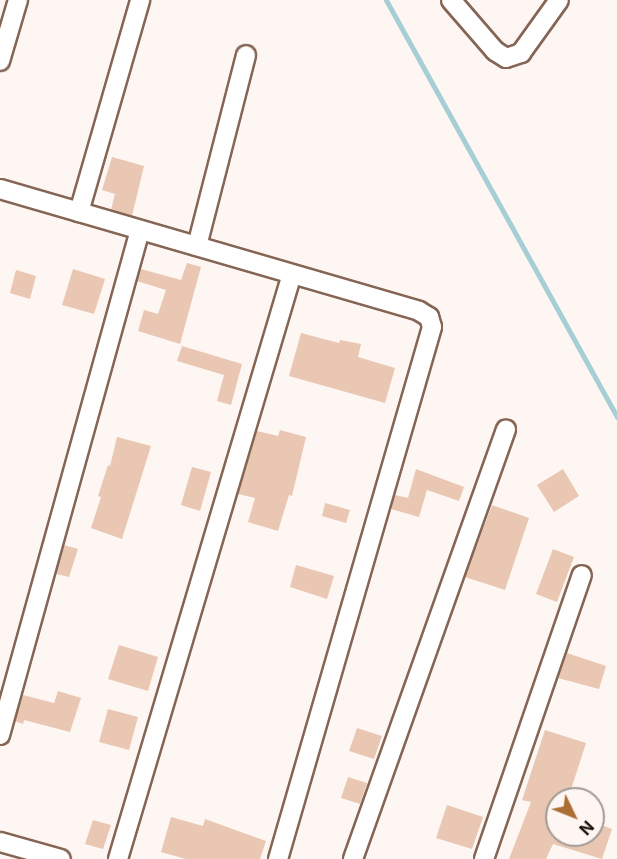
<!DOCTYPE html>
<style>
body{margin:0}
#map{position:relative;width:617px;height:859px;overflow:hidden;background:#fdf6f2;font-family:Inter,sans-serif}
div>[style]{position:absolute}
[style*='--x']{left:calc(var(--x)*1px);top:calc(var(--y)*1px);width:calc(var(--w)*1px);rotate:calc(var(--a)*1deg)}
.stream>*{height:5px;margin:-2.5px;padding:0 2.5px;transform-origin:2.5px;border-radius:2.5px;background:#a5cfd5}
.building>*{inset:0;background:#eac7b3}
.roads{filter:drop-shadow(2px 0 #856554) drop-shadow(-2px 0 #856554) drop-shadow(0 2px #856554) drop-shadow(0 -2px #856554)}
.street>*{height:18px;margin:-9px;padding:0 9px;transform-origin:9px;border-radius:9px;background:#fff}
span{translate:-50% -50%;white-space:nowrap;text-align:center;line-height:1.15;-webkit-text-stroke:4.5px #fdf6f2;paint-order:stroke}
.north{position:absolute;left:545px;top:787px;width:60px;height:60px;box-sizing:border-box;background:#fdf6f2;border:2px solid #a39a95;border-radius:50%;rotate:133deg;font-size:16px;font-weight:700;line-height:24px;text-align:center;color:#1d110a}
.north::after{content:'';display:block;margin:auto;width:21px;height:27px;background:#ac6e34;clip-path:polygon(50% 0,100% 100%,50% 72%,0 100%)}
</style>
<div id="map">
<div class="stream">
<div style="--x:386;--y:0;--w:477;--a:61"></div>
</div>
<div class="building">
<div style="clip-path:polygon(112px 157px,144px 166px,132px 216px,111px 210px,115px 194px,102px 190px)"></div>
<div style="clip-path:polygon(187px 263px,201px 267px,180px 344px,138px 331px,144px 310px,158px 314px,166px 290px,137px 281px,141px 269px,181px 280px)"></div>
<div style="clip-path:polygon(73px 269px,105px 279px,94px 314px,62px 305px)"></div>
<div style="clip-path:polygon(16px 270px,36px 276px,30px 299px,10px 293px)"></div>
<div style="clip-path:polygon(301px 333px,339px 343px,340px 340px,361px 344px,358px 357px,395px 368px,385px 403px,289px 376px)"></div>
<div style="clip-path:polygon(182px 346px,242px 364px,231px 405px,217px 401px,224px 375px,177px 361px)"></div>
<div style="clip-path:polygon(280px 430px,306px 437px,292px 496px,289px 495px,278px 531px,248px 522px,255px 498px,238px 494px,257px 431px,278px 436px)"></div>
<div style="clip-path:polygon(117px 437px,151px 446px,122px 539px,91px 528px,101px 497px,98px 496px,108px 465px,110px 466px)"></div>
<div style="clip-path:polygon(192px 467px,211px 472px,200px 511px,181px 505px)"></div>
<div style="clip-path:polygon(416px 469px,464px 487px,459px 501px,427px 490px,419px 517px,391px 509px,395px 495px,408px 498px)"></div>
<div style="clip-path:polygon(563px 469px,579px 496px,554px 512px,537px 485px)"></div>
<div style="clip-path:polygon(325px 503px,350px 510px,346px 523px,322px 516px)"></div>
<div style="clip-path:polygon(492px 505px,529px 518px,505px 590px,465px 577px)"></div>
<div style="clip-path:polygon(64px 545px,78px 549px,69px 577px,56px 574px)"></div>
<div style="clip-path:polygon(553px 549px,574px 557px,557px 602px,536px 594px)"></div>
<div style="clip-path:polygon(296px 565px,334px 576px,327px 599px,290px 587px)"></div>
<div style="clip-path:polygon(119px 645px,158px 657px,148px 691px,108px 679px)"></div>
<div style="clip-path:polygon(567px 653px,606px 666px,599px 689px,558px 678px)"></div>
<div style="clip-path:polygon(58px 691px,81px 698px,70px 732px,24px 720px,23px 724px,15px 721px,23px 695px,54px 703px)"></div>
<div style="clip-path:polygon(108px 709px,138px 717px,129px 750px,99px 742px)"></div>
<div style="clip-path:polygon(357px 728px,382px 736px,374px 759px,349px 751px)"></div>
<div style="clip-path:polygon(545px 730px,586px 743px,568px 799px,557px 799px,557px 835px,593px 835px,593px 822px,612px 829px,602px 859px,553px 844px,546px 859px,509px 859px,531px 802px,522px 800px)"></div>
<div style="clip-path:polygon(348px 777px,367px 783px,360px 804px,341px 798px)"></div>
<div style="clip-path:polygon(447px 805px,483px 817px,472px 849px,436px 838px)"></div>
<div style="clip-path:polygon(171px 817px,203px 826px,205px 819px,266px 841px,260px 859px,186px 859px,161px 852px)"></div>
<div style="clip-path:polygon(93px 820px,111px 825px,103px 849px,85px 844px)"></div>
</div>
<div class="roads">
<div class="street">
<div style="--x:451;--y:0;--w:67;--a:49.2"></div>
<div style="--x:495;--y:51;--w:13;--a:32"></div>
<div style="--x:506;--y:58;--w:16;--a:-18"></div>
<div style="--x:521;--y:53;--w:65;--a:-54.4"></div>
<div style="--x:0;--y:61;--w:64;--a:-73.6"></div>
<div style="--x:0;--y:189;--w:436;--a:16.2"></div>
<div style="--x:419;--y:311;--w:12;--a:31"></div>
<div style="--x:429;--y:317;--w:10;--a:73"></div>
<div style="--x:432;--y:327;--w:554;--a:106.14"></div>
<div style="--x:79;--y:212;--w:221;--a:-73.9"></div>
<div style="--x:197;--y:246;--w:197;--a:-75.6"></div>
<div style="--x:0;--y:735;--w:524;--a:-74.51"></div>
<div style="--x:0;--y:842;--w:63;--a:15.6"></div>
<div style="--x:118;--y:859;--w:610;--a:-73.44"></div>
<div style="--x:353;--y:859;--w:456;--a:-70.4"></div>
<div style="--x:484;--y:859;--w:300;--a:-71"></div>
</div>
</div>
<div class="north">N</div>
</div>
